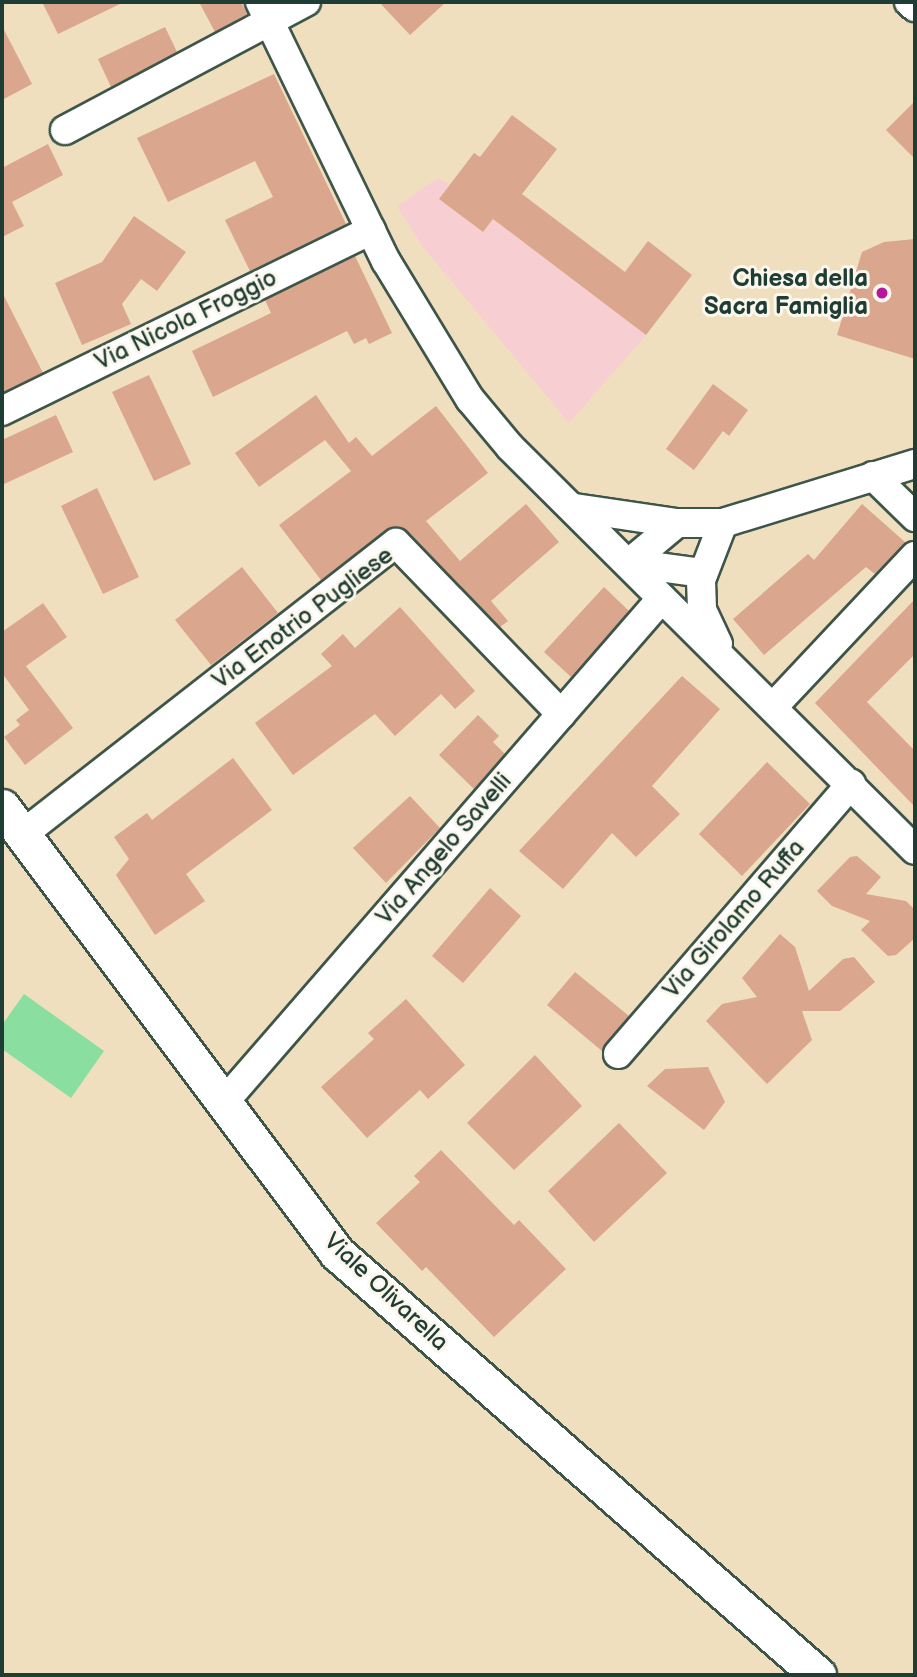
<!DOCTYPE html>
<style>
body{margin:0}
#map{position:relative;width:917px;height:1677px;overflow:hidden;background:#efdfbe;font-family:"Balsamiq Sans",sans-serif}
div>[style]{position:absolute}
[style*='--x']{left:calc(var(--x)*1px);top:calc(var(--y)*1px);width:calc(var(--w)*1px);rotate:calc(var(--a)*1deg)}
.built>*{inset:0;background:#f7cfd3}
.green>*{inset:0;background:#89dea0}
.building>*{inset:0;background:#daa68d}
.roads{filter:drop-shadow(2px 0 #3e5549) drop-shadow(-2px 0 #3e5549) drop-shadow(0 2px #3e5549) drop-shadow(0 -2px #3e5549)}
.minor>*{height:28px;margin:-14px;padding:0 14px;transform-origin:14px;border-radius:14px;background:#fff}
.tertiary>*{height:35px;margin:-17.5px;padding:0 17.5px;transform-origin:17.5px;border-radius:17.5px;background:#fff}
.dots>*{width:19px;height:19px;translate:-50% -50%;box-sizing:border-box;border:4px solid #fbf7ec;border-radius:50%}
span{translate:-50% -50%;white-space:nowrap;text-align:center;line-height:1.15;-webkit-text-stroke:6px #fbf7ec;paint-order:stroke}
.poi-label{font-size:24px;color:#1f3d34;font-weight:700}
.right{translate:-100% -50%;text-align:right}
.street-label{font-size:24px;color:#1f3d34}
.frame{position:absolute;inset:0;border:4px solid #1f3d34;pointer-events:none}
</style>
<div id="map">
<div class="built">
<div style="clip-path:polygon(438px 178px,450px 185px,440px 199px,482px 232px,493px 219px,646px 335px,569px 423px,423px 247px,397px 206px)"></div>
</div>
<div class="green">
<div style="clip-path:polygon(24px 994px,104px 1051px,71px 1098px,2px 1049px,2px 1025px)"></div>
</div>
<div class="building">
<div style="clip-path:polygon(42px 2px,124px 2px,58px 34px)"></div>
<div style="clip-path:polygon(199px 2px,241px 2px,247px 14px,215px 32px)"></div>
<div style="clip-path:polygon(379px 2px,446px 2px,410px 35px)"></div>
<div style="clip-path:polygon(2px 26px,32px 84px,2px 100px)"></div>
<div style="clip-path:polygon(165px 27px,177px 52px,111px 87px,98px 59px)"></div>
<div style="clip-path:polygon(274px 74px,346px 224px,250px 271px,225px 220px,273px 197px,255px 161px,168px 202px,137px 138px)"></div>
<div style="clip-path:polygon(915px 101px,915px 159px,886px 130px)"></div>
<div style="clip-path:polygon(512px 115px,557px 149px,522px 194px,625px 272px,648px 241px,692px 275px,646px 335px,493px 219px,483px 232px,439px 199px,474px 153px,480px 157px)"></div>
<div style="clip-path:polygon(48px 144px,63px 175px,12px 202px,24px 226px,2px 237px,2px 168px)"></div>
<div style="clip-path:polygon(134px 216px,186px 252px,157px 291px,141px 279px,122px 304px,131px 324px,82px 345px,55px 283px,102px 262px)"></div>
<div style="clip-path:polygon(915px 239px,915px 359px,837px 335px,862px 252px,884px 242px)"></div>
<div style="clip-path:polygon(355px 256px,392px 333px,369px 344px,366px 338px,354px 344px,347px 331px,213px 397px,192px 351px,271px 313px,265px 300px)"></div>
<div style="clip-path:polygon(2px 292px,43px 373px,2px 393px)"></div>
<div style="clip-path:polygon(149px 375px,191px 464px,154px 481px,112px 392px)"></div>
<div style="clip-path:polygon(713px 384px,748px 410px,729px 436px,723px 431px,694px 470px,666px 449px)"></div>
<div style="clip-path:polygon(316px 395px,349px 443px,356px 437px,372px 456px,436px 406px,488px 473px,426px 521px,460px 561px,526px 504px,559px 542px,491px 601px,508px 621px,500px 627px,401px 527px,386px 530px,321px 580px,279px 525px,351px 471px,325px 440px,259px 487px,235px 453px)"></div>
<div style="clip-path:polygon(56px 415px,73px 452px,2px 485px,2px 440px)"></div>
<div style="clip-path:polygon(97px 488px,139px 577px,103px 594px,61px 506px)"></div>
<div style="clip-path:polygon(862px 504px,905px 542px,875px 574px,866px 567px,764px 655px,733px 619px,808px 554px,814px 560px)"></div>
<div style="clip-path:polygon(242px 567px,278px 613px,211px 665px,175px 620px)"></div>
<div style="clip-path:polygon(604px 587px,629px 611px,571px 677px,544px 652px)"></div>
<div style="clip-path:polygon(915px 599px,915px 654px,867px 702px,915px 751px,915px 807px,815px 703px)"></div>
<div style="clip-path:polygon(43px 603px,67px 637px,26px 666px,73px 728px,25px 765px,4px 737px,20px 725px,16px 720px,29px 710px,2px 673px,2px 632px)"></div>
<div style="clip-path:polygon(400px 607px,475px 691px,455px 709px,441px 694px,395px 736px,375px 714px,293px 775px,255px 723px,332px 666px,321px 654px,343px 634px,355px 648px)"></div>
<div style="clip-path:polygon(682px 676px,720px 709px,652px 786px,680px 814px,636px 857px,612px 833px,563px 889px,519px 851px)"></div>
<div style="clip-path:polygon(478px 715px,499px 736px,493px 742px,505px 754px,474px 789px,439px 755px)"></div>
<div style="clip-path:polygon(233px 758px,272px 810px,186px 874px,205px 901px,155px 935px,116px 875px,129px 859px,114px 837px,147px 813px,152px 820px)"></div>
<div style="clip-path:polygon(767px 762px,810px 804px,742px 876px,699px 834px)"></div>
<div style="clip-path:polygon(410px 796px,440px 828px,386px 883px,353px 848px)"></div>
<div style="clip-path:polygon(857px 856px,881px 877px,866px 894px,906px 901px,915px 910px,915px 938px,896px 955px,888px 956px,861px 930px,870px 921px,832px 906px,817px 891px,850px 857px)"></div>
<div style="clip-path:polygon(490px 888px,521px 916px,463px 983px,432px 956px)"></div>
<div style="clip-path:polygon(780px 934px,795px 947px,809px 991px,843px 959px,854px 957px,875px 982px,840px 1011px,802px 1011px,812px 1040px,767px 1084px,706px 1021px,722px 1004px,757px 997px,742px 978px)"></div>
<div style="clip-path:polygon(575px 972px,629px 1016px,602px 1051px,547px 1005px)"></div>
<div style="clip-path:polygon(406px 999px,465px 1065px,428px 1099px,420px 1090px,367px 1138px,321px 1087px,374px 1039px,368px 1033px)"></div>
<div style="clip-path:polygon(535px 1055px,582px 1106px,514px 1170px,467px 1123px)"></div>
<div style="clip-path:polygon(708px 1067px,725px 1102px,704px 1130px,647px 1086px,665px 1069px)"></div>
<div style="clip-path:polygon(619px 1123px,667px 1173px,594px 1242px,548px 1191px)"></div>
<div style="clip-path:polygon(441px 1150px,514px 1225px,519px 1220px,566px 1269px,494px 1337px,426px 1267px,422px 1271px,376px 1223px,420px 1182px,414px 1176px)"></div>
</div>
<div class="roads">
<div class="minor">
<div style="--x:260;--y:2;--w:288;--a:64.1"></div>
<div style="--x:386;--y:261;--w:162;--a:58.7"></div>
<div style="--x:470;--y:399;--w:62;--a:50.2"></div>
<div style="--x:510;--y:447;--w:571;--a:44.86"></div>
<div style="--x:909;--y:2;--w:8;--a:40"></div>
<div style="--x:65;--y:130;--w:273;--a:-28"></div>
<div style="--x:2;--y:411;--w:411;--a:-26.1"></div>
<div style="--x:873;--y:476;--w:59;--a:44.3"></div>
<div style="--x:575;--y:508;--w:103;--a:8.4"></div>
<div style="--x:677;--y:523;--w:46;--a:0"></div>
<div style="--x:723;--y:523;--w:201;--a:-17.1"></div>
<div style="--x:677;--y:523;--w:62;--a:140.2"></div>
<div style="--x:629;--y:563;--w:75;--a:7.7"></div>
<div style="--x:718;--y:644;--w:38;--a:-115"></div>
<div style="--x:702;--y:609;--w:29;--a:-92"></div>
<div style="--x:701;--y:580;--w:61;--a:-68.9"></div>
<div style="--x:773;--y:707;--w:207;--a:-46.8"></div>
<div style="--x:23;--y:834;--w:473;--a:-38"></div>
<div style="--x:396;--y:543;--w:238;--a:46"></div>
<div style="--x:618;--y:1054;--w:357;--a:-49.2"></div>
<div style="--x:225;--y:1101;--w:666;--a:-49.02"></div>
</div>
<div class="tertiary">
<div style="--x:2;--y:807;--w:558;--a:53.09"></div>
<div style="--x:337;--y:1253;--w:640;--a:41.26"></div>
</div>
</div>
<div class="dots">
<div style="left:882px;top:293px;background:#b5179e"></div>
</div>
<div class="poi-label">
<span class="right" style="left:868px;top:293px">Chiesa della<br>Sacra Famiglia</span>
</div>
<div class="street-label">
<span style="left:186px;top:320px;rotate:-26deg">Via Nicola Froggio</span>
<span style="left:303px;top:618px;rotate:-37deg">Via Enotrio Pugliese</span>
<span style="left:444px;top:849px;rotate:-49deg">Via Angelo Savelli</span>
<span style="left:734px;top:919px;rotate:-49deg">Via Girolamo Ruffa</span>
<span style="left:386px;top:1292px;rotate:43deg">Viale Olivarella</span>
</div>
<div class="frame"></div>
</div>
